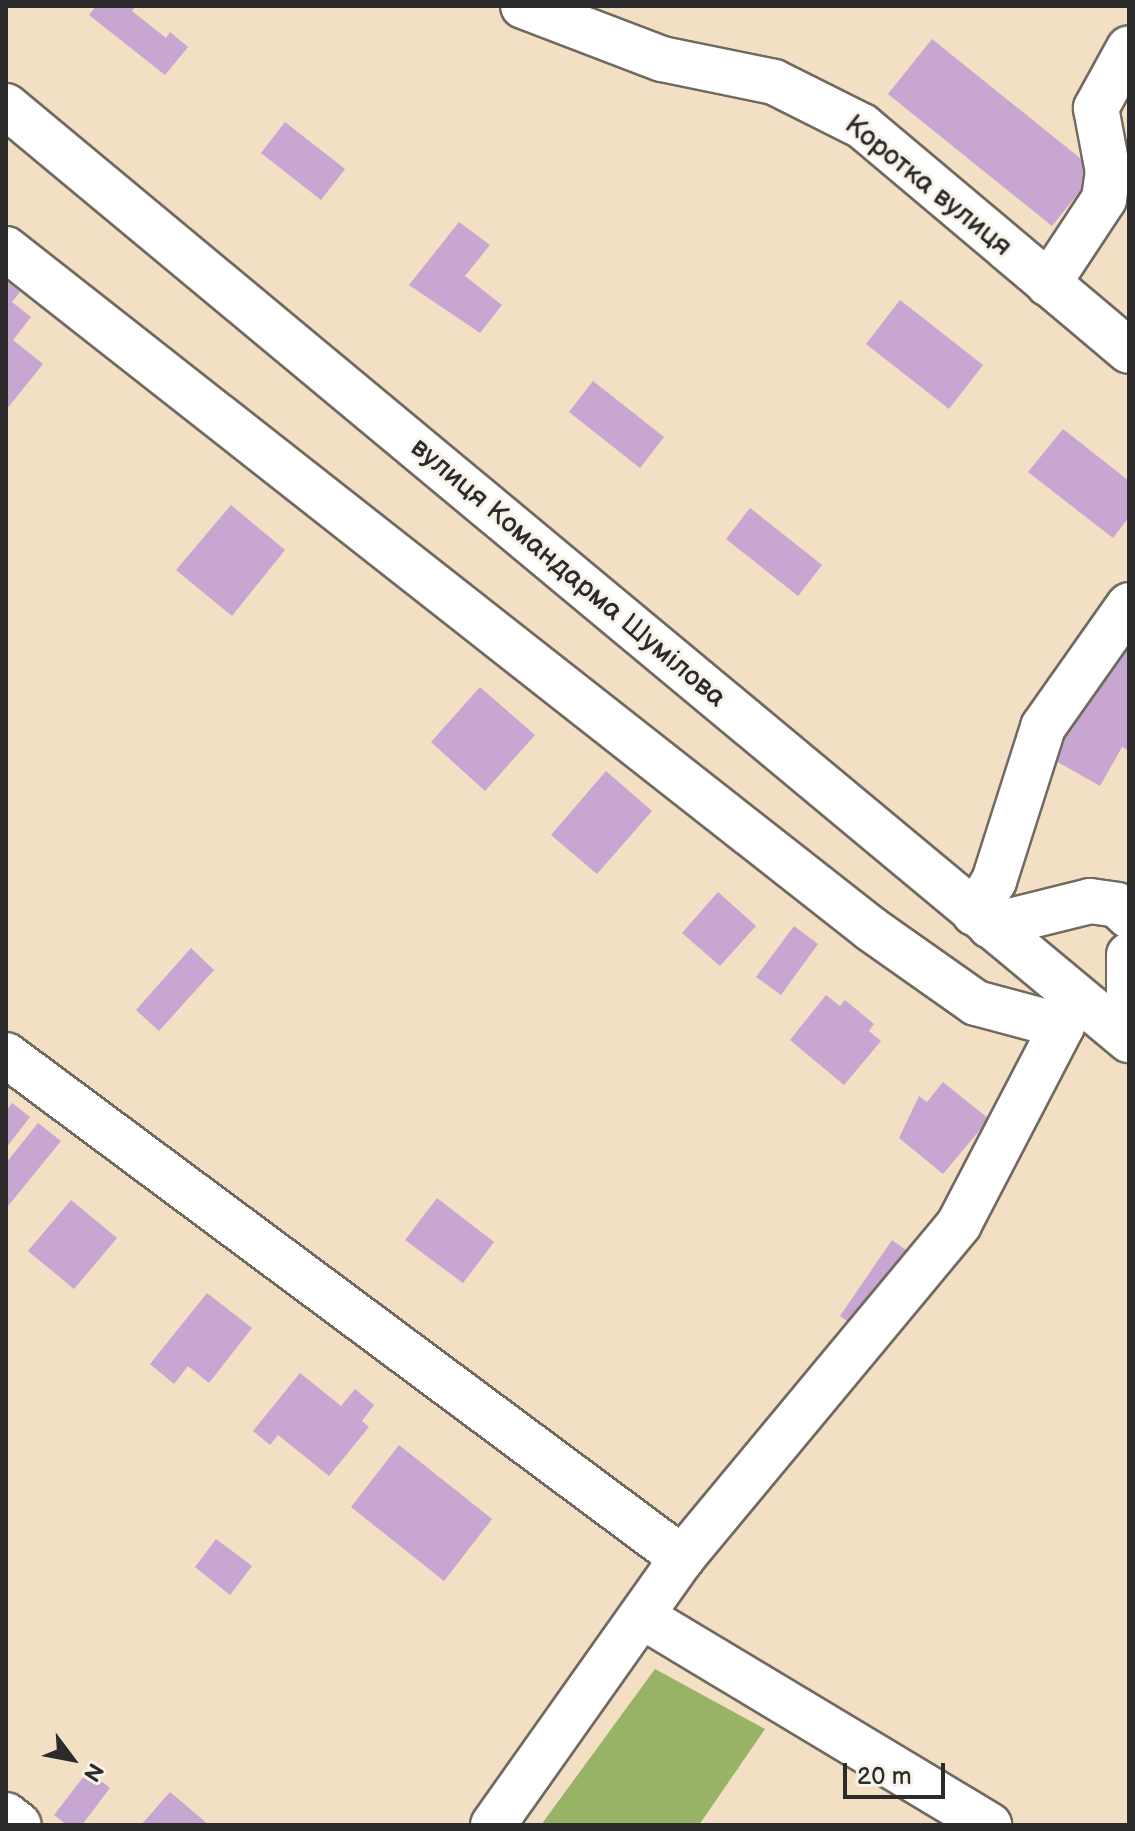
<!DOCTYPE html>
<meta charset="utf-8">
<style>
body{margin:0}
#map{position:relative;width:1135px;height:1831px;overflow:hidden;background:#f2dfc4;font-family:"Balsamiq Sans",sans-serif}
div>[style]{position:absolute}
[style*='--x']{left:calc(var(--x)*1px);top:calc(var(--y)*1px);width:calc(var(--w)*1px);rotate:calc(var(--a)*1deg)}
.forest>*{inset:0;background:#99b366}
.building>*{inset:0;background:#c7a6d2}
.roads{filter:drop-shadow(2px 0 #716a61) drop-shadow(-2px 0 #716a61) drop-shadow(0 2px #716a61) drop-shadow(0 -2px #716a61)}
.minor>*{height:44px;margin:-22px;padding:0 22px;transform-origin:22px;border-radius:22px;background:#fff}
span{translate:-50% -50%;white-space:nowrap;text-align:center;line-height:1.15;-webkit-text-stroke:6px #f7f3e8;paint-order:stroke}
.street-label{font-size:28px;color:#2b2b2b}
.frame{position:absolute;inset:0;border:8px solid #2b2b2b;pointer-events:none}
.north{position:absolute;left:32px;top:1719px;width:80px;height:80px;-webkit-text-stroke:6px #f7f3e8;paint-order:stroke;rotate:122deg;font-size:22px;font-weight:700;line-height:32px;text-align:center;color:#2b2b2b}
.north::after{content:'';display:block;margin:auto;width:28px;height:36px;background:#2b2b2b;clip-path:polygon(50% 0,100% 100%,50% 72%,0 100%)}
.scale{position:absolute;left:843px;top:1763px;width:102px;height:36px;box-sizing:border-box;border:4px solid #2b2b2b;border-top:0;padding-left:10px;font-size:24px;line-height:28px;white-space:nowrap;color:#2b2b2b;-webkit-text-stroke:6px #f7f3e8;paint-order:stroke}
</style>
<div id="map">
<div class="forest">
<div style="clip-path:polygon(655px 1669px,765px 1729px,699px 1825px,541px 1825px)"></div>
</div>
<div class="building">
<div style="clip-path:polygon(96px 6px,136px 6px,132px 11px,166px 38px,170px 32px,188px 47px,165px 75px,89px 15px)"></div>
<div style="clip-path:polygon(932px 39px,1096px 171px,1052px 226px,888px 94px)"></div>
<div style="clip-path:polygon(285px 122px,345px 169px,321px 200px,261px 153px)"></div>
<div style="clip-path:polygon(459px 222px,490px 245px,465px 276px,502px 305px,480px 333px,409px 285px)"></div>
<div style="clip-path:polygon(6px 280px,20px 292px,12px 302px,31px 317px,13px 340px,43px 364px,6px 410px)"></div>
<div style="clip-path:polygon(900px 300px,983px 365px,949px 409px,866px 344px)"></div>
<div style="clip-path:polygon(593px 381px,664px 437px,640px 468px,569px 412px)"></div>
<div style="clip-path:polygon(1063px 429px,1129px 481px,1129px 517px,1113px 538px,1028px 472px)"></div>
<div style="clip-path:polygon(231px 505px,285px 550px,232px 616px,176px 570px)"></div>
<div style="clip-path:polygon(750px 508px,822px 565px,798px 596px,726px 539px)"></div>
<div style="clip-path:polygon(1129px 623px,1129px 751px,1122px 747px,1100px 786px,1049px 757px)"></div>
<div style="clip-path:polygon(480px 687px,535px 735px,485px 791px,431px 742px)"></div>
<div style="clip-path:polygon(606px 771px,652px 811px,597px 874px,551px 835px)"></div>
<div style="clip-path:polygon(718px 892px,756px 926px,720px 966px,682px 933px)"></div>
<div style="clip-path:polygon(794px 926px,818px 944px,781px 995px,756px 977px)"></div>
<div style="clip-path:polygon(191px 948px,214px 970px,159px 1031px,136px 1010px)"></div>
<div style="clip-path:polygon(826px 995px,840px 1006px,845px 1000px,874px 1024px,869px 1031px,881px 1041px,844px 1085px,790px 1040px)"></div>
<div style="clip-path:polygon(943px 1082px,989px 1119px,943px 1174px,899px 1138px,919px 1096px,927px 1102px)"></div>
<div style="clip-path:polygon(12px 1103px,30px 1117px,6px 1148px,6px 1111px)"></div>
<div style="clip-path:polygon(38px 1123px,61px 1141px,8px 1206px,6px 1163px)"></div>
<div style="clip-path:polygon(437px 1198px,494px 1242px,463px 1283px,405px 1240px)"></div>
<div style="clip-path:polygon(71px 1200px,117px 1238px,74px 1289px,28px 1251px)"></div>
<div style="clip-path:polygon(892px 1240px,916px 1257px,864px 1333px,840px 1316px)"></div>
<div style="clip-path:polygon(207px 1293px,252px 1328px,209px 1383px,188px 1366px,174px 1384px,150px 1364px)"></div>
<div style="clip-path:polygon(300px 1373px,341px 1406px,355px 1389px,374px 1405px,362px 1421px,369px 1427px,329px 1476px,278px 1435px,270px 1445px,253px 1431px)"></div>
<div style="clip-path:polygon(399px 1445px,492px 1519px,444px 1581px,351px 1507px)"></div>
<div style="clip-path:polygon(216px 1539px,252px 1566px,230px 1595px,195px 1567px)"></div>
<div style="clip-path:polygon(88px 1771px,110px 1788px,82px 1825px,67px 1825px,54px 1815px)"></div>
<div style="clip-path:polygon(170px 1792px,209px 1825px,141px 1825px)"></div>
</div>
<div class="roads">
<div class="minor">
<div style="--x:523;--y:6;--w:149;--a:20.9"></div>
<div style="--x:662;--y:59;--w:114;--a:11.6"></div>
<div style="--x:774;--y:82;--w:98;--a:26.6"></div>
<div style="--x:862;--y:126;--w:349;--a:40.1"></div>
<div style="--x:6;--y:106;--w:1461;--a:39.75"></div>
<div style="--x:6;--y:249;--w:1100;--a:38.17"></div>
<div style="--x:871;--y:929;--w:128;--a:35.2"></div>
<div style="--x:976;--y:1003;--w:89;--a:15"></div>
<div style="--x:1048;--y:284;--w:102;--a:-56.6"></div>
<div style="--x:1104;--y:199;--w:27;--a:-82"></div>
<div style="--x:1108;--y:172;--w:65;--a:-100.6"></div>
<div style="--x:1096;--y:108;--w:68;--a:-61.2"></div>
<div style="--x:974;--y:913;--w:38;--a:-58"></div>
<div style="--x:994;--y:881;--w:162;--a:-72.3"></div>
<div style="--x:1043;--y:727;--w:149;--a:-54.8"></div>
<div style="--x:990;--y:926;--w:103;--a:-14"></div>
<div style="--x:1090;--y:901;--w:27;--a:8"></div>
<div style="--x:1117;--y:905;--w:16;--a:43"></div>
<div style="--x:1129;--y:955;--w:64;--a:90"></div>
<div style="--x:6;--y:1055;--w:843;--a:36.65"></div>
<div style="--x:643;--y:1617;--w:404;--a:31"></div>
<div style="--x:6;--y:1815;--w:16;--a:38"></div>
<div style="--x:493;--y:1825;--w:327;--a:-54.7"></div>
<div style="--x:682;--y:1558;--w:434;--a:-50.3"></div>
<div style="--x:959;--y:1224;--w:223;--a:-62.5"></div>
<div style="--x:1062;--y:1026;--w:28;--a:-77"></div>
</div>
</div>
<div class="street-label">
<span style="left:928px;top:186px;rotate:39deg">Коротка вулиця</span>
<span style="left:568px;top:573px;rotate:40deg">вулиця Командарма Шумілова</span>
</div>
<div class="frame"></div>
<div class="north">N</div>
<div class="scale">20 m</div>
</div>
